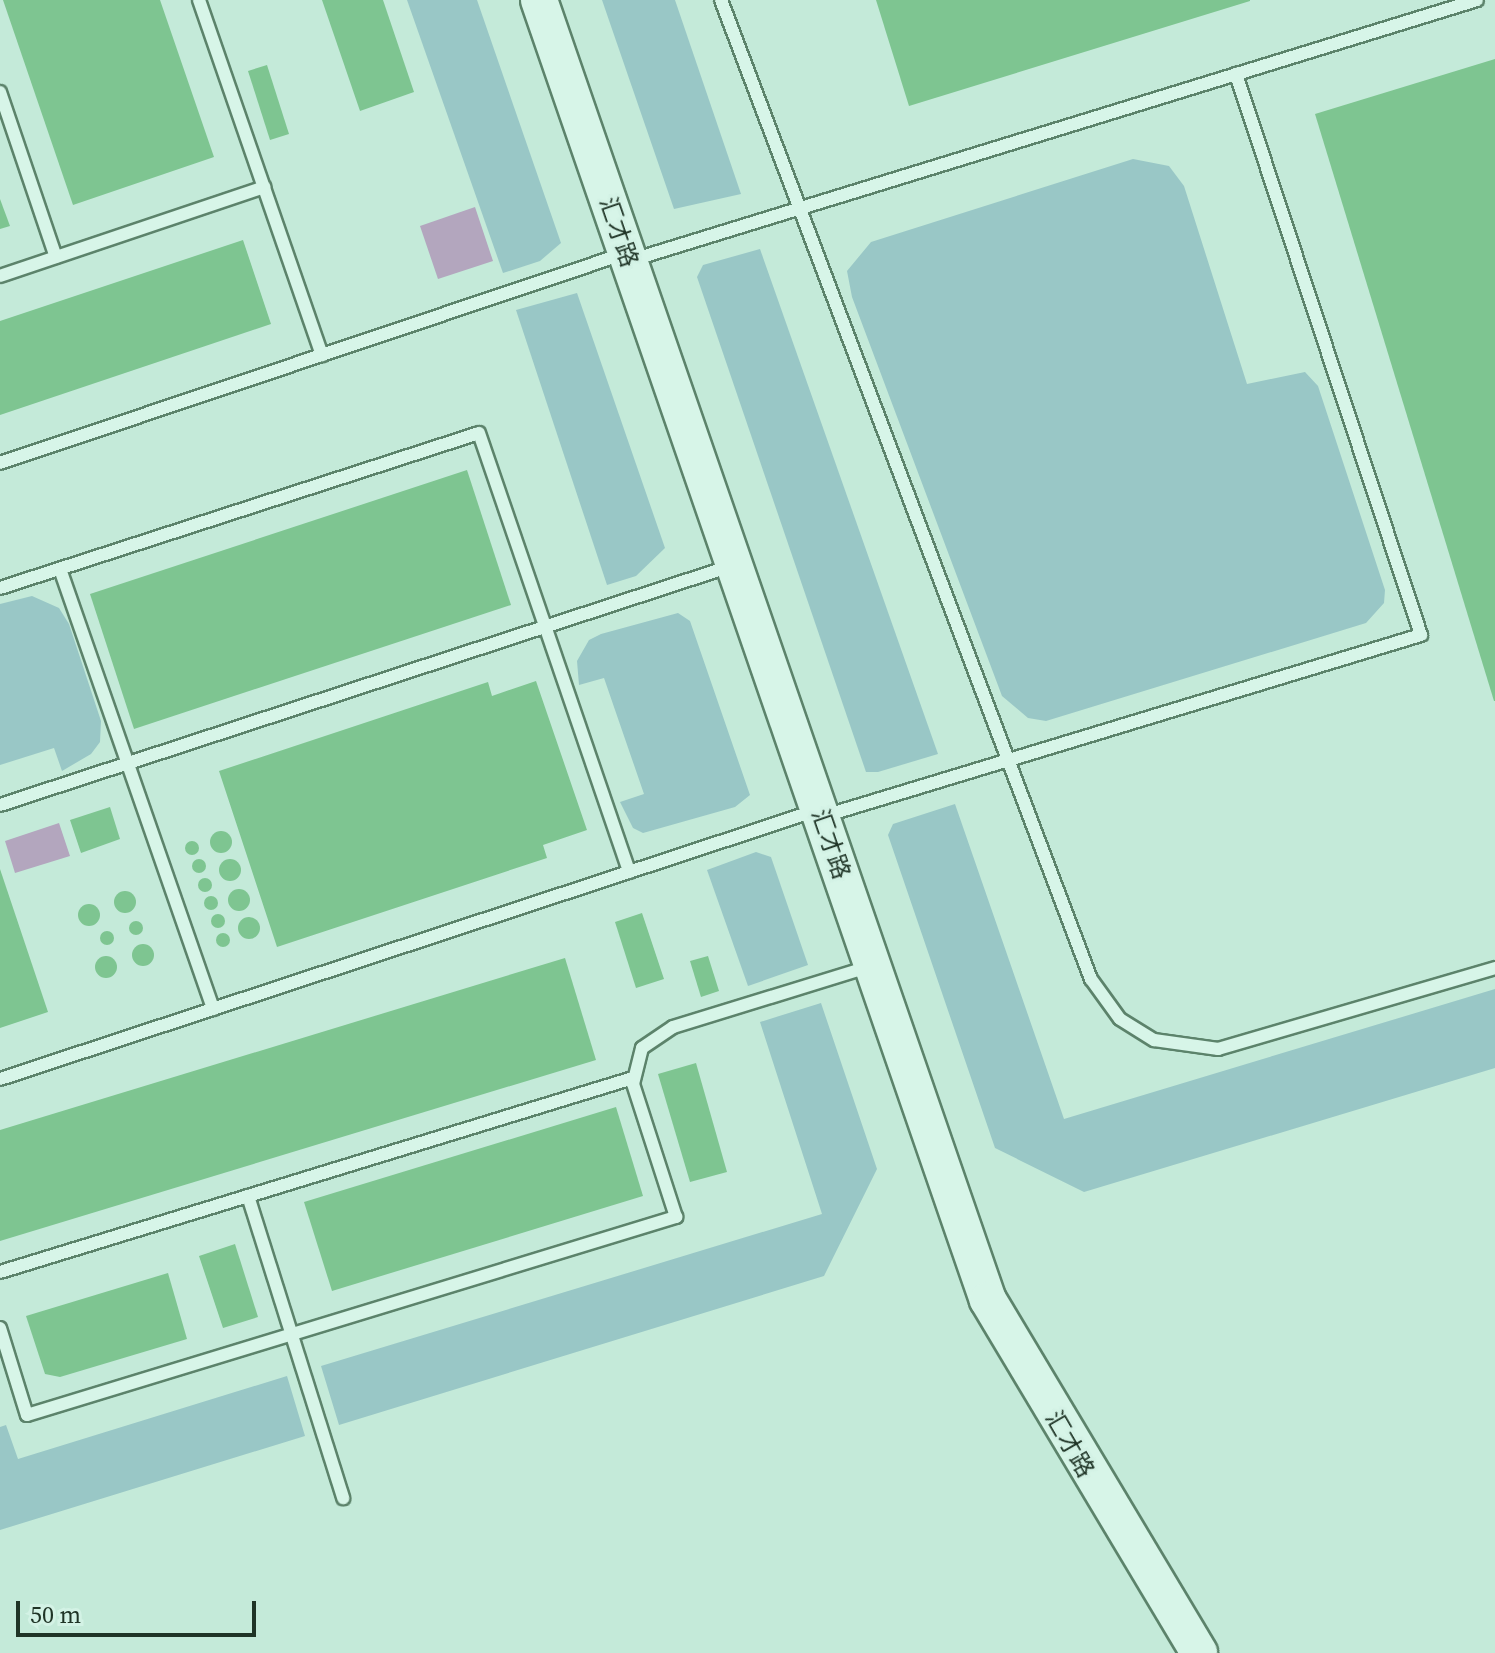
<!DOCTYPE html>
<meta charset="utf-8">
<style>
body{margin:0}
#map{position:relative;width:1495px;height:1653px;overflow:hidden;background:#c4ead9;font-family:"Source Serif 4","Noto Sans SC",serif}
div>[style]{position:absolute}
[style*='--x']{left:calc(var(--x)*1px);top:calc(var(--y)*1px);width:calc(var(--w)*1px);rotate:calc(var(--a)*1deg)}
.green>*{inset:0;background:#99c7c6}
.water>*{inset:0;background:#b3a6be}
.building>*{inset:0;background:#7ec591}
.round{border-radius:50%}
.roads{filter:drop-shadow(2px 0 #5c836b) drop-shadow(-2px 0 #5c836b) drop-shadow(0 2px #5c836b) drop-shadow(0 -2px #5c836b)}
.lane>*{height:12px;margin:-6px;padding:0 6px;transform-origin:6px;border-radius:6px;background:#d7f5e8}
.secondary>*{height:36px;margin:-18px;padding:0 18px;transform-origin:18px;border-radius:18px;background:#d7f5e8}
span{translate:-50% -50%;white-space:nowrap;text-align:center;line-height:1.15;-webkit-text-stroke:6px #d3f2e5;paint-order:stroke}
.street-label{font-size:24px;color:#1f3426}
.scale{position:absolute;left:16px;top:1601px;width:240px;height:36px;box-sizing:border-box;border:4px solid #1f3426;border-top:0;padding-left:10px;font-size:24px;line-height:28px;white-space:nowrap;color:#1f3426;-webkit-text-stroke:6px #d3f2e5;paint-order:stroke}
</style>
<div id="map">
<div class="green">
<div style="clip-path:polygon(407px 0,477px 0,561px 243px,540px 261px,503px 273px)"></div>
<div style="clip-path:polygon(602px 0,675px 0,741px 194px,674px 209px)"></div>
<div style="clip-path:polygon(1133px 159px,1169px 166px,1184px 186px,1247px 384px,1305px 372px,1318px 386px,1385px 590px,1384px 603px,1366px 623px,1046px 721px,1028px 718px,1002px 696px,852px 297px,847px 271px,871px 242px)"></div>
<div style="clip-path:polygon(760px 249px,938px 754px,878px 772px,866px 772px,697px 277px,703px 265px)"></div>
<div style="clip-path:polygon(577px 293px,665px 548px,636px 576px,607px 585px,516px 310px)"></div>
<div style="clip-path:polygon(32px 596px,59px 608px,69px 624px,101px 721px,100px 742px,91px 754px,62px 771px,54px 748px,0 765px,0 604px)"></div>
<div style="clip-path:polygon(678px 613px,690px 621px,750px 795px,735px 807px,643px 833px,633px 828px,620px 802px,644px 794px,604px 678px,579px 685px,577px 661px,589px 640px,601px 634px)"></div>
<div style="clip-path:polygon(955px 804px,1064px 1119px,1495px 989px,1495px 1068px,1084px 1192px,995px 1148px,888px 835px,893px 824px)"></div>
<div style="clip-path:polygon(756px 852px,771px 857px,808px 965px,748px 986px,707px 870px)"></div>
<div style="clip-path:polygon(821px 1003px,877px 1169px,824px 1276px,339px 1425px,321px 1366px,822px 1214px,760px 1022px)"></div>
<div style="clip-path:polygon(287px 1376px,305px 1436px,0 1530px,0 1427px,6px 1425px,18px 1459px)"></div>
</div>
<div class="water">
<div style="clip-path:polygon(475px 207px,493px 261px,438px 279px,420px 226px)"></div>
<div style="clip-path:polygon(59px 823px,70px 856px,15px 873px,5px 841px)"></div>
</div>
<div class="building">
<div style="clip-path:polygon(3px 0,160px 0,214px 157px,73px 205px)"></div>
<div style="clip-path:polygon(322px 0,383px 0,414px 92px,360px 111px)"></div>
<div style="clip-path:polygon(876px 0,1250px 0,1250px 1px,909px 106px)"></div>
<div style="clip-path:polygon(1495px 59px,1495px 701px,1494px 701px,1315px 114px)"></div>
<div style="clip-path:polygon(267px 65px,289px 134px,270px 140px,248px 71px)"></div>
<div style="clip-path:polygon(0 199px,10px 226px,0 229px)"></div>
<div style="clip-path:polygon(243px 240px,271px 324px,0 415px,0 321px)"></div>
<div style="clip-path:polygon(467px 470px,511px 605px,134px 729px,90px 594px)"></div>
<div style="clip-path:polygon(536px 681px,587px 830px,543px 845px,547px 858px,277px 947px,219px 771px,488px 682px,492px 696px)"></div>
<div style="clip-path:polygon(110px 807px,120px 839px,81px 853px,70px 820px)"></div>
<div class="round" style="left:210px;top:831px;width:22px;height:22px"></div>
<div class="round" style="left:185px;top:841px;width:14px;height:14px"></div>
<div class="round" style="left:192px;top:859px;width:14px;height:14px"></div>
<div class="round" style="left:219px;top:859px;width:22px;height:22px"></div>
<div style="clip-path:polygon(0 869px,48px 1012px,0 1028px)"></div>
<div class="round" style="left:198px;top:878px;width:14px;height:14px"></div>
<div class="round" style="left:228px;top:889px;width:22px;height:22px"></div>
<div class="round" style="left:114px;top:891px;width:22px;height:22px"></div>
<div class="round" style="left:204px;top:896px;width:14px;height:14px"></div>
<div class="round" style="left:78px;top:904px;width:22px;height:22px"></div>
<div style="clip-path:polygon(642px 913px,664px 979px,636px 988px,615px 922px)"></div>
<div class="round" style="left:211px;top:914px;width:14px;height:14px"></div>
<div class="round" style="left:238px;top:917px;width:22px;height:22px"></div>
<div class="round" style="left:129px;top:921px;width:14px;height:14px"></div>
<div class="round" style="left:100px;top:931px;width:14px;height:14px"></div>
<div class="round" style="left:216px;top:933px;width:14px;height:14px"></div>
<div class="round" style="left:132px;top:944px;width:22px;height:22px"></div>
<div style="clip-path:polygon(708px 956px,719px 991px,701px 997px,690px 961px)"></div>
<div class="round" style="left:95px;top:956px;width:22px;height:22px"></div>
<div style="clip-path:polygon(565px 958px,596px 1060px,0 1241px,0 1130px)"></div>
<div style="clip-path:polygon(696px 1063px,727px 1172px,690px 1182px,658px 1074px)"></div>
<div style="clip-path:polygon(616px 1107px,643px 1196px,332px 1291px,304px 1202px)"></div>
<div style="clip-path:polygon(235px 1244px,258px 1317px,223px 1328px,199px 1256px)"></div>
<div style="clip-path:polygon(168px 1273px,187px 1339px,60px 1377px,45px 1374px,26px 1316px)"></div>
</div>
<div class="roads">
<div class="lane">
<div style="--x:199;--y:0;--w:376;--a:70.9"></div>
<div style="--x:721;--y:0;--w:1047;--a:69.3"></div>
<div style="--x:1091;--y:979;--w:49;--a:54.1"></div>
<div style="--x:1120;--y:1019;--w:40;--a:32"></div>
<div style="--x:1154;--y:1040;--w:65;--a:8"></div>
<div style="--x:1218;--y:1049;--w:289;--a:-16.3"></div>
<div style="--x:0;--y:92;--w:174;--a:71.3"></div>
<div style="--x:632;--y:260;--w:884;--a:-17.1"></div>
<div style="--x:0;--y:276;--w:279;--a:-18.6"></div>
<div style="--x:0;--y:463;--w:657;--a:-18.55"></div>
<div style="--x:60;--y:569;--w:466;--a:70.8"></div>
<div style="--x:0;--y:588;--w:503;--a:-17.93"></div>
<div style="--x:479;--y:433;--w:464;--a:71.1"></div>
<div style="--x:0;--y:805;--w:769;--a:-18.11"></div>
<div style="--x:824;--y:816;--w:624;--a:-16.87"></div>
<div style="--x:1421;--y:635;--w:591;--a:-108.25"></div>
<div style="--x:0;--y:1079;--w:857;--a:-18.22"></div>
<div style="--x:248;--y:1196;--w:317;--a:72.5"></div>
<div style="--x:0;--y:1272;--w:662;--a:-17.04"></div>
<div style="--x:0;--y:1328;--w:91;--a:72.8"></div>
<div style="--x:27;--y:1415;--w:679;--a:-16.97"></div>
<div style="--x:676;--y:1217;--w:140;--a:-107.9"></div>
<div style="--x:633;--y:1084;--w:37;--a:-76"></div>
<div style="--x:642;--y:1048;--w:37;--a:-34"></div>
<div style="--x:673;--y:1027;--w:207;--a:-17.1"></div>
</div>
<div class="secondary">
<div style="--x:539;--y:0;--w:1375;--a:70.95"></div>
<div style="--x:988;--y:1300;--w:411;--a:59.1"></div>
</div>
</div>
<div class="street-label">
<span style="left:619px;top:232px;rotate:71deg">汇才路</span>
<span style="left:831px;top:844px;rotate:71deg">汇才路</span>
<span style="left:1070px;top:1444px;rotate:60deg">汇才路</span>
</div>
<div class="scale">50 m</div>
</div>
